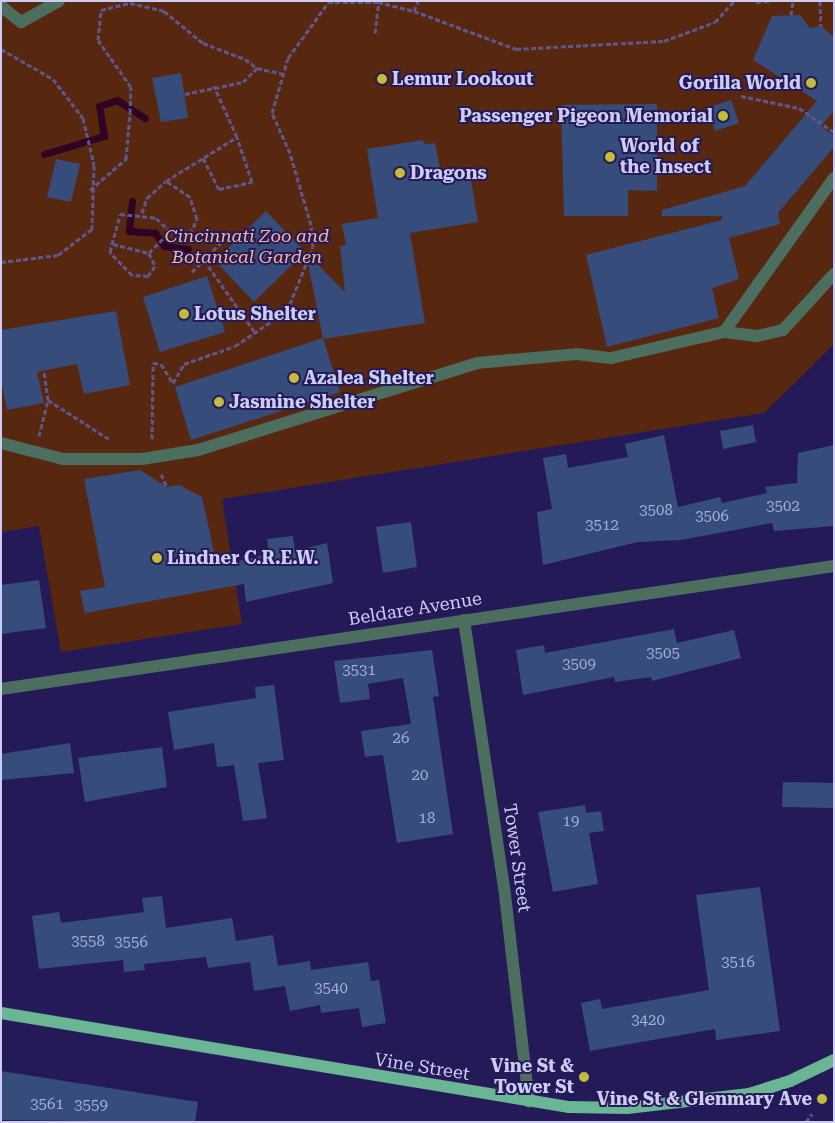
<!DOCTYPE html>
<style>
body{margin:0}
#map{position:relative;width:835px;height:1123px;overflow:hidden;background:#251a58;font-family:"Roboto Serif",serif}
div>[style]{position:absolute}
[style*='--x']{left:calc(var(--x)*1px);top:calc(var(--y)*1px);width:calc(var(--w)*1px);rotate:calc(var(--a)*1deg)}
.green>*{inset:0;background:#58270f}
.stream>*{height:7px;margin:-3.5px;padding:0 3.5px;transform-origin:3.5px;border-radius:3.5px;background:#310322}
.building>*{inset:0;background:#364c7b}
.path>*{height:3px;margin-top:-1.5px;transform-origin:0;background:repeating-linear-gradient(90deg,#5e578d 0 5px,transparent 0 7.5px)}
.minor>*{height:12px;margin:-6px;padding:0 6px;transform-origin:6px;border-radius:6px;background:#4b6e5e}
.major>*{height:12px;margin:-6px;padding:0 6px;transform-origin:6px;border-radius:6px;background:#69b594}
.dots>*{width:14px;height:14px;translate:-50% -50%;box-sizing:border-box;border:2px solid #251a58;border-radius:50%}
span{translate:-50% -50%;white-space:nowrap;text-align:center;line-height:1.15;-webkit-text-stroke:4px #251a58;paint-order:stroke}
.number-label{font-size:15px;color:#a7add6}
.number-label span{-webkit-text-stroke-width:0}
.poi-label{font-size:18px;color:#cdcdf4;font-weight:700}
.left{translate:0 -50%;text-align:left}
.right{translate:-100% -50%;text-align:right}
.park-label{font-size:18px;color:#fab597;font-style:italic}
.street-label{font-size:18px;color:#cdcdf4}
.frame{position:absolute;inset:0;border:2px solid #cdcdf4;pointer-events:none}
</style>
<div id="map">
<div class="green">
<div style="clip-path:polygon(1px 1px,834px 1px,834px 344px,764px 413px,222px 499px,242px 624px,61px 652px,39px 526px,1px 532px)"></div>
</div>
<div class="stream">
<div style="--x:44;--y:154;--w:63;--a:-16.7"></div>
<div style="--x:104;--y:136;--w:30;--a:-99"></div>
<div style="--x:99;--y:106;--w:19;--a:-18"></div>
<div style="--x:117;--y:100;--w:33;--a:33"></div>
<div style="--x:132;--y:201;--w:30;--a:96"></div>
<div style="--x:129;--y:231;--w:26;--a:4"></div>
<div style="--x:155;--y:233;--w:16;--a:55"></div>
<div style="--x:164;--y:246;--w:24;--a:7"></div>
</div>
<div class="building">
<div style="clip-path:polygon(800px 15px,810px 28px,821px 26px,834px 37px,834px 111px,821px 126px,834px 136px,834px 147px,778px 213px,780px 224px,729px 238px,739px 279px,712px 288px,719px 318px,607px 347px,586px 255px,722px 220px,722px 216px,662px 216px,662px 210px,745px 186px,817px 101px,753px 60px,772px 16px)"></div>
<div style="clip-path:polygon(181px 73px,188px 118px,161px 122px,152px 78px)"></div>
<div style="clip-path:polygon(731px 100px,739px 123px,715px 131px,707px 108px)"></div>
<div style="clip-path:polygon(657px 104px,657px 191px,628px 190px,628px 216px,564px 216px,561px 105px)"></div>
<div style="clip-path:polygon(423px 140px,424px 144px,435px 143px,442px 178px,470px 173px,478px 222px,410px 233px,425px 323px,323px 339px,306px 253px,345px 292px,340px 246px,346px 245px,342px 224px,378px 218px,367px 149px)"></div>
<div style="clip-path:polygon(56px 159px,80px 164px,71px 202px,47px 197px)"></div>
<div style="clip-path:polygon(266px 211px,305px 252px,254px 302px,215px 261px)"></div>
<div style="clip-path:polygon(207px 276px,225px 332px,160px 352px,143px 297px)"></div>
<div style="clip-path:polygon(116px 311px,130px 385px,84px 394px,77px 364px,37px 372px,44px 403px,7px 410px,1px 380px,1px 330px)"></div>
<div style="clip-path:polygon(323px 338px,340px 392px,191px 440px,175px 387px)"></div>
<div style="clip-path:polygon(753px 425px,756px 442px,723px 449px,720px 431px)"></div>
<div style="clip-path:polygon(664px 435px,678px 507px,720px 497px,722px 503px,767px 493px,765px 487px,797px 483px,798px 453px,834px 445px,834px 526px,774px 531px,772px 523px,681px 540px,638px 542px,543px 565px,537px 512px,552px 509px,543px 458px,566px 454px,568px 468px,628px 457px,625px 444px)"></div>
<div style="clip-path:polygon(140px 470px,167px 487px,179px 485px,202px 497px,217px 566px,269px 554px,267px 539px,293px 536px,295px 551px,327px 543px,333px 583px,246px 602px,244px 584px,85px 613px,80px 591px,105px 587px,84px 479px)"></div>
<div style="clip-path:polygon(411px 522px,417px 567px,383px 573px,376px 527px)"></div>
<div style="clip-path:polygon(39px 580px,46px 628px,1px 634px,1px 585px)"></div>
<div style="clip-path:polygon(674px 629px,677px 643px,734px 630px,741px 658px,652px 681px,651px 677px,615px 682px,614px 677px,523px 695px,516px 650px,544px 645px,545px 653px)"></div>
<div style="clip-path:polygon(432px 650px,439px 696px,433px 697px,453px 834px,397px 843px,383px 755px,365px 757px,361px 731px,411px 724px,403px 678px,368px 684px,370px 699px,340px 703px,334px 661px)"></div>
<div style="clip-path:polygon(274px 685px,284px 760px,258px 763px,267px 818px,243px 821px,234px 765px,217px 767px,214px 743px,174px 750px,168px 712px,256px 698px,255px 687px)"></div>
<div style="clip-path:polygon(70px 743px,74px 773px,1px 780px,1px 754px)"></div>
<div style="clip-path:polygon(162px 747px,167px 787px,85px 802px,78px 758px)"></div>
<div style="clip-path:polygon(783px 782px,834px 783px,834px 808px,782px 807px)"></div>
<div style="clip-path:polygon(585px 805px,586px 813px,601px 811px,604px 831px,589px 833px,598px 884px,553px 892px,538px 812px)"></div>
<div style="clip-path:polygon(760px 887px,780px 1031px,716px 1040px,715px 1029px,590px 1051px,581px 1003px,600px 999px,602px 1009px,709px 990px,696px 895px)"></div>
<div style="clip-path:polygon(162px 896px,166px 928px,232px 918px,236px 941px,273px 935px,278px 966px,310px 961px,311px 970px,368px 962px,371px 981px,379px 980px,386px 1023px,362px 1027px,359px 1008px,321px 1013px,320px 1005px,290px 1011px,285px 986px,254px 991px,250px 962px,208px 968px,206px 957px,144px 964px,145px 970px,124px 972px,123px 960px,39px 969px,32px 916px,59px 912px,61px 923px,144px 912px,142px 898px)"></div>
<div style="clip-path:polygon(1px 1071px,198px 1102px,195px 1122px,1px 1120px)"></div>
</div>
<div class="path">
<div style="--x:820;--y:1;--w:25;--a:88"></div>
<div style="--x:328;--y:2;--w:50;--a:0"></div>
<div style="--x:378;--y:2;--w:37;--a:14"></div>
<div style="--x:414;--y:11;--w:109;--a:20.4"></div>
<div style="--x:516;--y:49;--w:148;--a:-3.1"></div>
<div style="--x:664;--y:41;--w:54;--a:-20.4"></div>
<div style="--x:715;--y:22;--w:28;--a:-48"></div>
<div style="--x:756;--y:2;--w:13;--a:-4"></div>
<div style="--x:414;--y:11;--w:11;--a:-68"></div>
<div style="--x:791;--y:15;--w:14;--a:-82"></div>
<div style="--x:375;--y:33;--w:31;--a:-83"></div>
<div style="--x:1;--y:49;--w:60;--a:30"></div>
<div style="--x:53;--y:79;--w:49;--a:52.4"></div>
<div style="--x:83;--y:118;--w:48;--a:76.8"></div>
<div style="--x:94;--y:165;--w:64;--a:91.8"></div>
<div style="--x:92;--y:229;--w:43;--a:142.6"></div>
<div style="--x:58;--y:255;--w:57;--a:173"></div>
<div style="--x:185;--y:94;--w:59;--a:-11.7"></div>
<div style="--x:243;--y:82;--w:20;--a:-45"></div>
<div style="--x:741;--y:96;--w:59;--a:11.7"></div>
<div style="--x:799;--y:108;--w:42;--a:34.4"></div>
<div style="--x:203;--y:158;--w:35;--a:63"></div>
<div style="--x:219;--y:189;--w:34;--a:-12"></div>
<div style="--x:252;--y:182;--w:47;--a:-108.4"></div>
<div style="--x:90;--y:190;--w:48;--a:-40.7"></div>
<div style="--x:126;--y:159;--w:46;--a:-85"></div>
<div style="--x:130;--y:113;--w:26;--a:-88"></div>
<div style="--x:131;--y:87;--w:57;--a:-125.1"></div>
<div style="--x:98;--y:40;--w:30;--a:-84"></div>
<div style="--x:101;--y:10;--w:30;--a:-14"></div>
<div style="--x:130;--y:3;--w:35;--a:13"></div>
<div style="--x:164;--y:11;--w:50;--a:39.4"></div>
<div style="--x:203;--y:43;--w:45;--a:20.9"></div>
<div style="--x:245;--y:59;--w:15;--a:37"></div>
<div style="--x:257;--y:68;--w:28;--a:13"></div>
<div style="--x:142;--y:213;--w:16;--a:-72"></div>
<div style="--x:147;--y:198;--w:25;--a:-42"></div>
<div style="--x:166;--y:181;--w:84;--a:-31.8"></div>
<div style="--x:237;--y:137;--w:56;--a:-114.3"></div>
<div style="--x:113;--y:244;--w:37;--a:14"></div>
<div style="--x:149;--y:253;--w:30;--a:-46"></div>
<div style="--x:170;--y:231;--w:20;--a:9"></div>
<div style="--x:190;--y:234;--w:17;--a:-65"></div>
<div style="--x:197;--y:219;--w:23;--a:-108"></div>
<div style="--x:190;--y:197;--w:29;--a:-146"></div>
<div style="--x:149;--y:253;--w:14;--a:65"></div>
<div style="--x:155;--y:266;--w:12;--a:125"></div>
<div style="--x:148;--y:276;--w:16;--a:-176"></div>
<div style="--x:132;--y:275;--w:32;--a:-134"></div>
<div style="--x:110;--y:252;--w:39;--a:-75"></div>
<div style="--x:120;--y:214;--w:36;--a:6"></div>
<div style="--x:156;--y:218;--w:19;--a:43"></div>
<div style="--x:204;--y:260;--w:87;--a:54.8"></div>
<div style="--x:192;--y:272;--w:56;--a:-45.7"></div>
<div style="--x:48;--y:400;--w:72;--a:32.6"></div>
<div style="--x:39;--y:436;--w:37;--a:-76"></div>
<div style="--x:48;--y:400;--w:30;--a:-98"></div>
<div style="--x:152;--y:439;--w:76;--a:-89.2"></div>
<div style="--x:153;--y:363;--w:8;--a:7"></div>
<div style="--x:161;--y:364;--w:22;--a:58"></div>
<div style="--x:173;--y:383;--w:22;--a:-60"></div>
<div style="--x:184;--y:364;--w:54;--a:-19.4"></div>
<div style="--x:235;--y:346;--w:63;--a:-33.9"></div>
<div style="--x:287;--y:311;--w:69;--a:-67.9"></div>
<div style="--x:313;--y:247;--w:22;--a:-95"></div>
<div style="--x:311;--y:225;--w:75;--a:-106.3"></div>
<div style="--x:290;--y:153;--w:44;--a:-114.2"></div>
<div style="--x:272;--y:113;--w:57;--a:-73.8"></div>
<div style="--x:288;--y:58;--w:68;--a:-54"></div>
<div style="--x:161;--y:474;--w:14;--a:65"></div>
<div style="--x:806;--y:1122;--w:10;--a:-53"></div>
</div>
<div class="minor">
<div style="--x:1;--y:6;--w:26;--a:39"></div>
<div style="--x:21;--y:22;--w:43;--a:-28.9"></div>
<div style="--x:724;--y:332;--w:33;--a:7"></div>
<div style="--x:757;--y:336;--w:27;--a:-13"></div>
<div style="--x:783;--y:330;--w:76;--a:-47.7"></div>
<div style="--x:1;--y:443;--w:64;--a:14.5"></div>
<div style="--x:63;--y:459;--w:79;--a:0"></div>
<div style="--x:142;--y:459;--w:57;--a:-9.1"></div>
<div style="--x:198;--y:450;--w:292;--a:-17.3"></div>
<div style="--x:477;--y:363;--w:100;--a:-5.1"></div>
<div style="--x:577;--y:354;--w:34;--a:7"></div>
<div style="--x:611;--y:358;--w:116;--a:-13"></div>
<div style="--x:724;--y:332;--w:189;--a:-54.5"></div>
<div style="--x:464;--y:620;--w:278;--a:81.5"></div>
<div style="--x:505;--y:895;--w:208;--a:83.4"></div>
<div style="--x:1;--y:689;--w:842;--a:-8.4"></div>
</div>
<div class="major">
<div style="--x:1;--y:1013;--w:576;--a:9.4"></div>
<div style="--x:569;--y:1107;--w:58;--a:1"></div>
<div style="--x:627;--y:1108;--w:123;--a:-6.5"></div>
<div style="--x:749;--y:1094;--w:43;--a:-17.6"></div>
<div style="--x:790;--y:1081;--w:49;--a:-25.5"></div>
</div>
<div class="dots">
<div style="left:382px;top:79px;background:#c6bc3c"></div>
<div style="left:811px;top:83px;background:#c6bc3c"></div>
<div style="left:723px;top:116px;background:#c6bc3c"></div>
<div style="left:610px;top:157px;background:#c6bc3c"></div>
<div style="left:400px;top:173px;background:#c6bc3c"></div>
<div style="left:184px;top:314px;background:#c6bc3c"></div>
<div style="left:294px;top:378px;background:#c6bc3c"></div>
<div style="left:219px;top:402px;background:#c6bc3c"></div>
<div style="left:157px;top:558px;background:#c6bc3c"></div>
<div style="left:584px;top:1077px;background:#c6bc3c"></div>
<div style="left:822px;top:1099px;background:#c6bc3c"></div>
</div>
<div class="number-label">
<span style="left:783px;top:507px">3502</span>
<span style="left:656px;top:511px">3508</span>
<span style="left:712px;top:517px">3506</span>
<span style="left:602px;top:526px">3512</span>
<span style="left:663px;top:654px">3505</span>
<span style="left:579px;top:665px">3509</span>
<span style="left:359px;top:671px">3531</span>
<span style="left:401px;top:739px">26</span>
<span style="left:420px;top:776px">20</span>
<span style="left:427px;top:819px">18</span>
<span style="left:571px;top:822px">19</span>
<span style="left:88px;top:942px">3558</span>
<span style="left:131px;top:943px">3556</span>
<span style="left:738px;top:963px">3516</span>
<span style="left:331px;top:989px">3540</span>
<span style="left:648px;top:1021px">3420</span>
<span style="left:47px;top:1105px">3561</span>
<span style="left:91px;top:1106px">3559</span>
</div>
<div class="poi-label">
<span class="left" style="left:392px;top:79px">Lemur Lookout</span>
<span class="right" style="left:801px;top:83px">Gorilla World</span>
<span class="right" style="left:713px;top:116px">Passenger Pigeon Memorial</span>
<span class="left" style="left:620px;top:157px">World of<br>the Insect</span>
<span class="left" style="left:410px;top:173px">Dragons</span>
<span class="left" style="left:194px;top:314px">Lotus Shelter</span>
<span class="left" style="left:304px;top:378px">Azalea Shelter</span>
<span class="left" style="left:229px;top:402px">Jasmine Shelter</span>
<span class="left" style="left:167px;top:558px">Lindner C.R.E.W.</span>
<span class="right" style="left:574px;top:1077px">Vine St &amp;<br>Tower St</span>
<span class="right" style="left:812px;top:1099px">Vine St &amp; Glenmary Ave</span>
</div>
<div class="park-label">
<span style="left:247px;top:247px">Cincinnati Zoo and<br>Botanical Garden</span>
</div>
<div class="street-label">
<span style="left:415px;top:609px;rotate:-9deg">Beldare Avenue</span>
<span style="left:517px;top:858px;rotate:82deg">Tower Street</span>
<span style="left:422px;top:1067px;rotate:9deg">Vine Street</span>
</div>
<div class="frame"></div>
</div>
